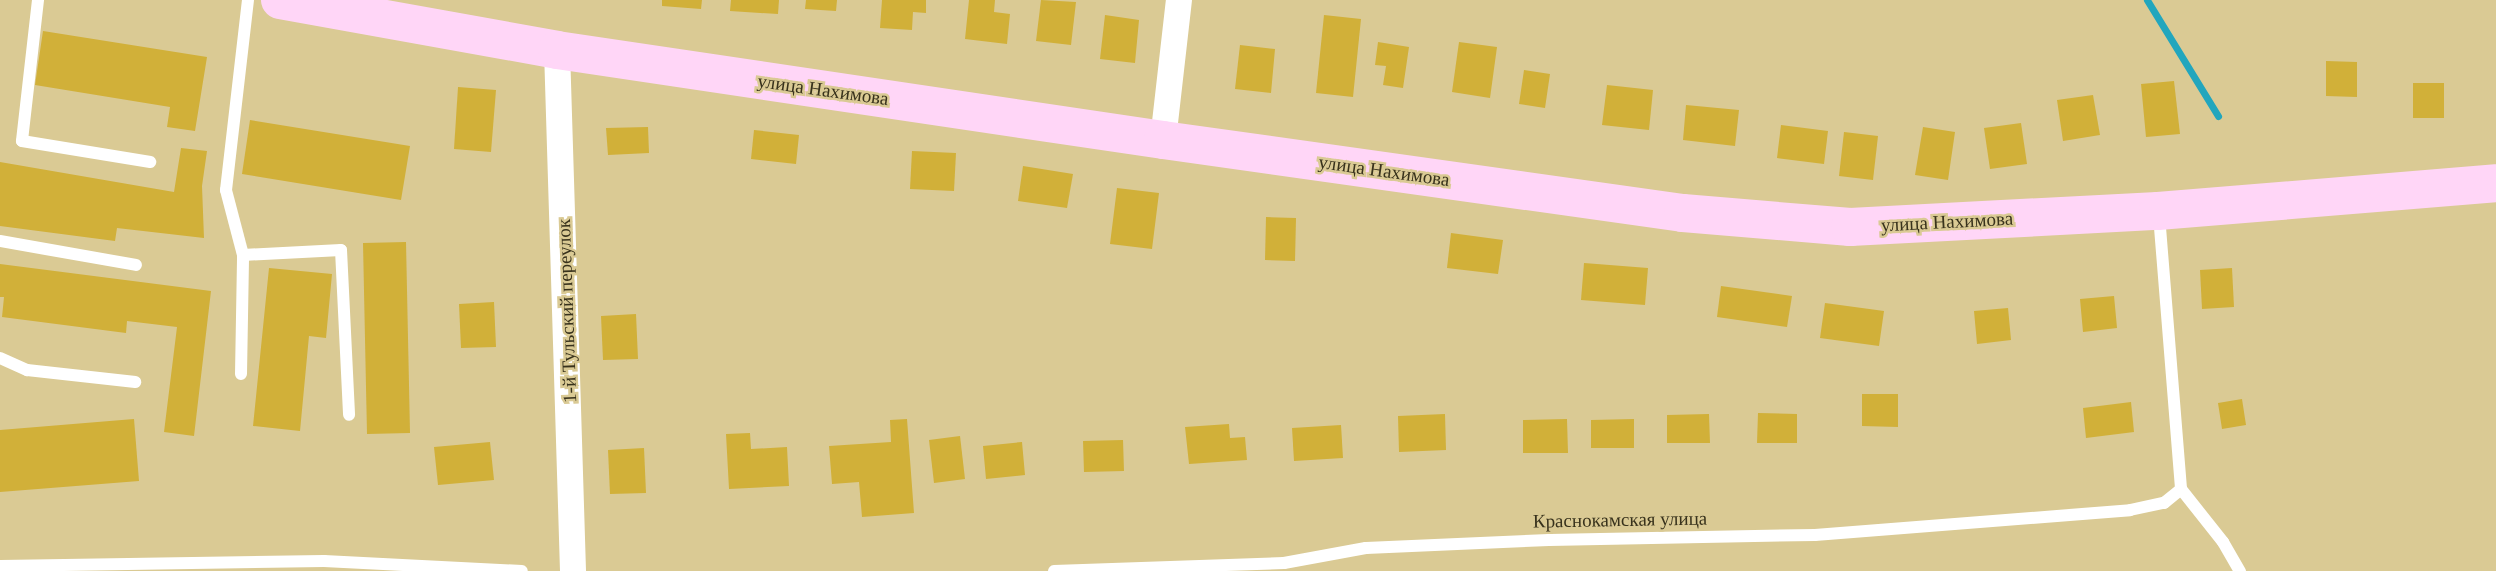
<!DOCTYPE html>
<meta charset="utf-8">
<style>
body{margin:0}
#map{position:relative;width:2496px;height:571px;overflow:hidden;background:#daca94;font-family:Georgia,serif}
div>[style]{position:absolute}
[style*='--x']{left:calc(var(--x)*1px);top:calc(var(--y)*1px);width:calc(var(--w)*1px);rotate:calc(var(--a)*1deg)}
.stream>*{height:7px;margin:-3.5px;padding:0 3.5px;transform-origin:3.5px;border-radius:3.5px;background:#22a6bd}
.building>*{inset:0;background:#d1b039}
.lane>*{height:12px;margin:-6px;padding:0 6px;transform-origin:6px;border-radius:6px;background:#fff}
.street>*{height:26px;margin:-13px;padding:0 13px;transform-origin:13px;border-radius:13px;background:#fff}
.primary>*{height:38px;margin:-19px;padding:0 19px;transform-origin:19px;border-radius:19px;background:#ffd6f7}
span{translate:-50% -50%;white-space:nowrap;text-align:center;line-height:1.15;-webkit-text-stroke:5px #daca94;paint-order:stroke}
.street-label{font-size:19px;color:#38321c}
</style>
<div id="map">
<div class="stream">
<div style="--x:2147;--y:0;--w:136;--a:58.5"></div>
</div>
<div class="building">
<div style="clip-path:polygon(662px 0,702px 0,701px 9px,662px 6px)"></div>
<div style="clip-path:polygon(731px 0,779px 0,778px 14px,730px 11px)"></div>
<div style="clip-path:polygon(806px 0,837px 0,836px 11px,805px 9px)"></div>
<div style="clip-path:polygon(882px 0,926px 0,926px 13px,913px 12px,912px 30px,880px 28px)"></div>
<div style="clip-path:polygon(969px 0,995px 0,994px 12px,1010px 14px,1007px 44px,965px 39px)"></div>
<div style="clip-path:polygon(1041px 0,1076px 2px,1071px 45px,1036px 41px)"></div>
<div style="clip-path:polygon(1105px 15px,1139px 20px,1135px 63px,1100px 59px)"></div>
<div style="clip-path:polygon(1324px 15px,1361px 19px,1353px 97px,1316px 93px)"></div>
<div style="clip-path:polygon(43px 31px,207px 57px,195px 131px,167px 127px,170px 107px,35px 85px)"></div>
<div style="clip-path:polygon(1378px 42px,1409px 47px,1403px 88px,1383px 85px,1386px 66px,1375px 65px)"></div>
<div style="clip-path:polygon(1459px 42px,1497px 47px,1490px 98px,1452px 92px)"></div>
<div style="clip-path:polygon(1240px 45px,1275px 49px,1271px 93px,1235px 89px)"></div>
<div style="clip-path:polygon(2326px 61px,2357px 62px,2357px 97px,2326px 96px)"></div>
<div style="clip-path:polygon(1524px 70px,1550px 74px,1545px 108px,1519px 104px)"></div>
<div style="clip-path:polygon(2174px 81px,2180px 134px,2146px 137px,2141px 84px)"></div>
<div style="clip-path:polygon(2413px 83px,2444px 83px,2444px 118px,2413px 118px)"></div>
<div style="clip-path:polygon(1607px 85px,1653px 90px,1649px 130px,1602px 125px)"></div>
<div style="clip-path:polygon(458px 87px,496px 90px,491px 152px,454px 149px)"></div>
<div style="clip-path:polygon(2093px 95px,2100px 135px,2063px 141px,2057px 100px)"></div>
<div style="clip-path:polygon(1686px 105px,1739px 110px,1735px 146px,1683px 140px)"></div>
<div style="clip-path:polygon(250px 120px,410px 146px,401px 200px,242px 174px)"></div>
<div style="clip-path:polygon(2021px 123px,2027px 164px,1990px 169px,1984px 128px)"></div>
<div style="clip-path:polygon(1781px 125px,1828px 131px,1824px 164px,1777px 158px)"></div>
<div style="clip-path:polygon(648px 127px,649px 153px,608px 155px,606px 128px)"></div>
<div style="clip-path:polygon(1923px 127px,1955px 132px,1948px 180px,1915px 175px)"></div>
<div style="clip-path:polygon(754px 130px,799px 135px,796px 164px,751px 159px)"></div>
<div style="clip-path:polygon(1844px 132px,1878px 136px,1873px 180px,1839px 176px)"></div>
<div style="clip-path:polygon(181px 148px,207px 151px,202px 186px,204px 238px,117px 228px,115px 241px,0 226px,0 162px,174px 192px)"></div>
<div style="clip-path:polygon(912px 151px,956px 153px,954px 191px,910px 189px)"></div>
<div style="clip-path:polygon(1023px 166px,1073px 174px,1067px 208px,1018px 201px)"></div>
<div style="clip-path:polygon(1117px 188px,1159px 193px,1152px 249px,1110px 244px)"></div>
<div style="clip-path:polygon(1266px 217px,1296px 218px,1295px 261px,1265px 260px)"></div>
<div style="clip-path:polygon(1451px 233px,1503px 240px,1498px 274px,1447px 268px)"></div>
<div style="clip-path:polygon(406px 242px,410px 433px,367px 434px,363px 243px)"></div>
<div style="clip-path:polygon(1584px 263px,1648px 268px,1645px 305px,1581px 300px)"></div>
<div style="clip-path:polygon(0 264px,211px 291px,194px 436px,164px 432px,177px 327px,127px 321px,126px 333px,2px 317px,4px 297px,0 297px)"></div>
<div style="clip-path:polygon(269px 268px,332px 274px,326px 338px,309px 336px,300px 431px,253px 426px)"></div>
<div style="clip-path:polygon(2232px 268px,2234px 307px,2202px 309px,2200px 270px)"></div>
<div style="clip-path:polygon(1721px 286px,1792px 296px,1787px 327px,1717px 317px)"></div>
<div style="clip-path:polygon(2114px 296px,2117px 328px,2083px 332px,2080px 299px)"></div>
<div style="clip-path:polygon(494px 302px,496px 347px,461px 348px,459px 304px)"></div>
<div style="clip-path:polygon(1825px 303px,1884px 311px,1879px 346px,1820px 338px)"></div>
<div style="clip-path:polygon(2008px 308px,2011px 340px,1977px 344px,1974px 311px)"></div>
<div style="clip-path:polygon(636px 314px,638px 359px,603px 360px,601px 316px)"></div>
<div style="clip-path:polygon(1862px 394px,1898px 394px,1898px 427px,1862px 426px)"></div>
<div style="clip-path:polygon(2242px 399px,2246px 425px,2222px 429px,2218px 403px)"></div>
<div style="clip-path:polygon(2131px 402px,2134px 432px,2086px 438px,2083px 408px)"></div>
<div style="clip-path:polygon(1758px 413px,1797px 414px,1797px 443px,1757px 443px)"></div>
<div style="clip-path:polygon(1445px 414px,1446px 450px,1399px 452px,1398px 416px)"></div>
<div style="clip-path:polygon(1709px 414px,1710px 443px,1667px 443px,1667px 415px)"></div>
<div style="clip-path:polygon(134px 419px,139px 481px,0 492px,0 430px)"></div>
<div style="clip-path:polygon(907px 419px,914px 513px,862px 517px,859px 482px,832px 484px,829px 446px,891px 442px,890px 420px)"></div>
<div style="clip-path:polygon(1567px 419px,1568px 453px,1523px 453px,1523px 420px)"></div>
<div style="clip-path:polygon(1634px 419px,1634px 448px,1591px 448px,1591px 420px)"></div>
<div style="clip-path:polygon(1229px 424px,1230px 438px,1245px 437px,1247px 460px,1189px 464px,1185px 427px)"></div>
<div style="clip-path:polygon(1341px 425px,1343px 458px,1294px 461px,1292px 428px)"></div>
<div style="clip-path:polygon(750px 433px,751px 449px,787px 447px,789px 486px,729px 489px,726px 434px)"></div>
<div style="clip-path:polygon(960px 436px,965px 479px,934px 483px,929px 440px)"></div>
<div style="clip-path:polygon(1123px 440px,1124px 471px,1084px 472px,1083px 441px)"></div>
<div style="clip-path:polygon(490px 442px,494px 480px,438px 485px,434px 447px)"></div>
<div style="clip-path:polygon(1022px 442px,1025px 475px,986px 479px,983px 446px)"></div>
<div style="clip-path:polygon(644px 448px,646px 493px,610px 494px,608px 450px)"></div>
</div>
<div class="lane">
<div style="--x:38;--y:0;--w:142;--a:96.5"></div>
<div style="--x:22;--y:141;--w:130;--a:9.3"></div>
<div style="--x:2159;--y:215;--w:275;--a:85.4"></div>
<div style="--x:2181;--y:489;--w:68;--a:51.6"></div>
<div style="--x:2223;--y:542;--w:34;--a:60"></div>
<div style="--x:0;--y:241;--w:138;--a:10"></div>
<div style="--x:243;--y:255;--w:98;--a:-2.9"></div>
<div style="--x:341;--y:250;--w:165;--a:87.2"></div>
<div style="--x:0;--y:358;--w:30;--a:24"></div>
<div style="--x:27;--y:370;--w:109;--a:6.3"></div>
<div style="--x:241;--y:374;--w:119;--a:-89"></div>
<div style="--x:243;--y:255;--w:67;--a:-104.7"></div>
<div style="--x:226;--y:190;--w:191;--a:-83.4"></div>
<div style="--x:0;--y:566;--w:324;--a:-0.9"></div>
<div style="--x:324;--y:561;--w:198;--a:2.9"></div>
<div style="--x:1054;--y:571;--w:230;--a:-2"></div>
<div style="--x:1284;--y:563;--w:83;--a:-10.4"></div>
<div style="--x:1366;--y:548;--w:183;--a:-2.5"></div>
<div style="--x:1549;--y:540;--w:266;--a:-1.1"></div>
<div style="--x:1815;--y:535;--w:316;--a:-4.5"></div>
<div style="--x:2130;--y:510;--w:35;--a:-12"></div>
<div style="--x:2164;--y:503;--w:22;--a:-39"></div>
</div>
<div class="street">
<div style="--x:557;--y:50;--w:521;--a:88.24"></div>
<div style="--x:1163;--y:140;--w:141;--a:-83.5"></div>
</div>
<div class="primary">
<div style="--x:280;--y:0;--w:281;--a:10.2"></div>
<div style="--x:557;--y:50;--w:613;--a:8.45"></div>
<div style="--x:1163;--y:140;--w:525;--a:7.99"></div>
<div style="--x:1683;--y:213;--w:168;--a:4.8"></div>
<div style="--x:1850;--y:227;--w:308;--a:-3"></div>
<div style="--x:2158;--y:211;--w:339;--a:-4.7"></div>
</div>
<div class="street-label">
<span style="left:823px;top:90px;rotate:8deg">улица Нахимова</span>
<span style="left:1384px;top:171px;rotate:8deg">улица Нахимова</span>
<span style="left:1947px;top:222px;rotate:-3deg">улица Нахимова</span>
<span style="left:567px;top:311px;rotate:-92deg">1-й Тульский переулок</span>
<span style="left:1620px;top:520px;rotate:-1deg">Краснокамская улица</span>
</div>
</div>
